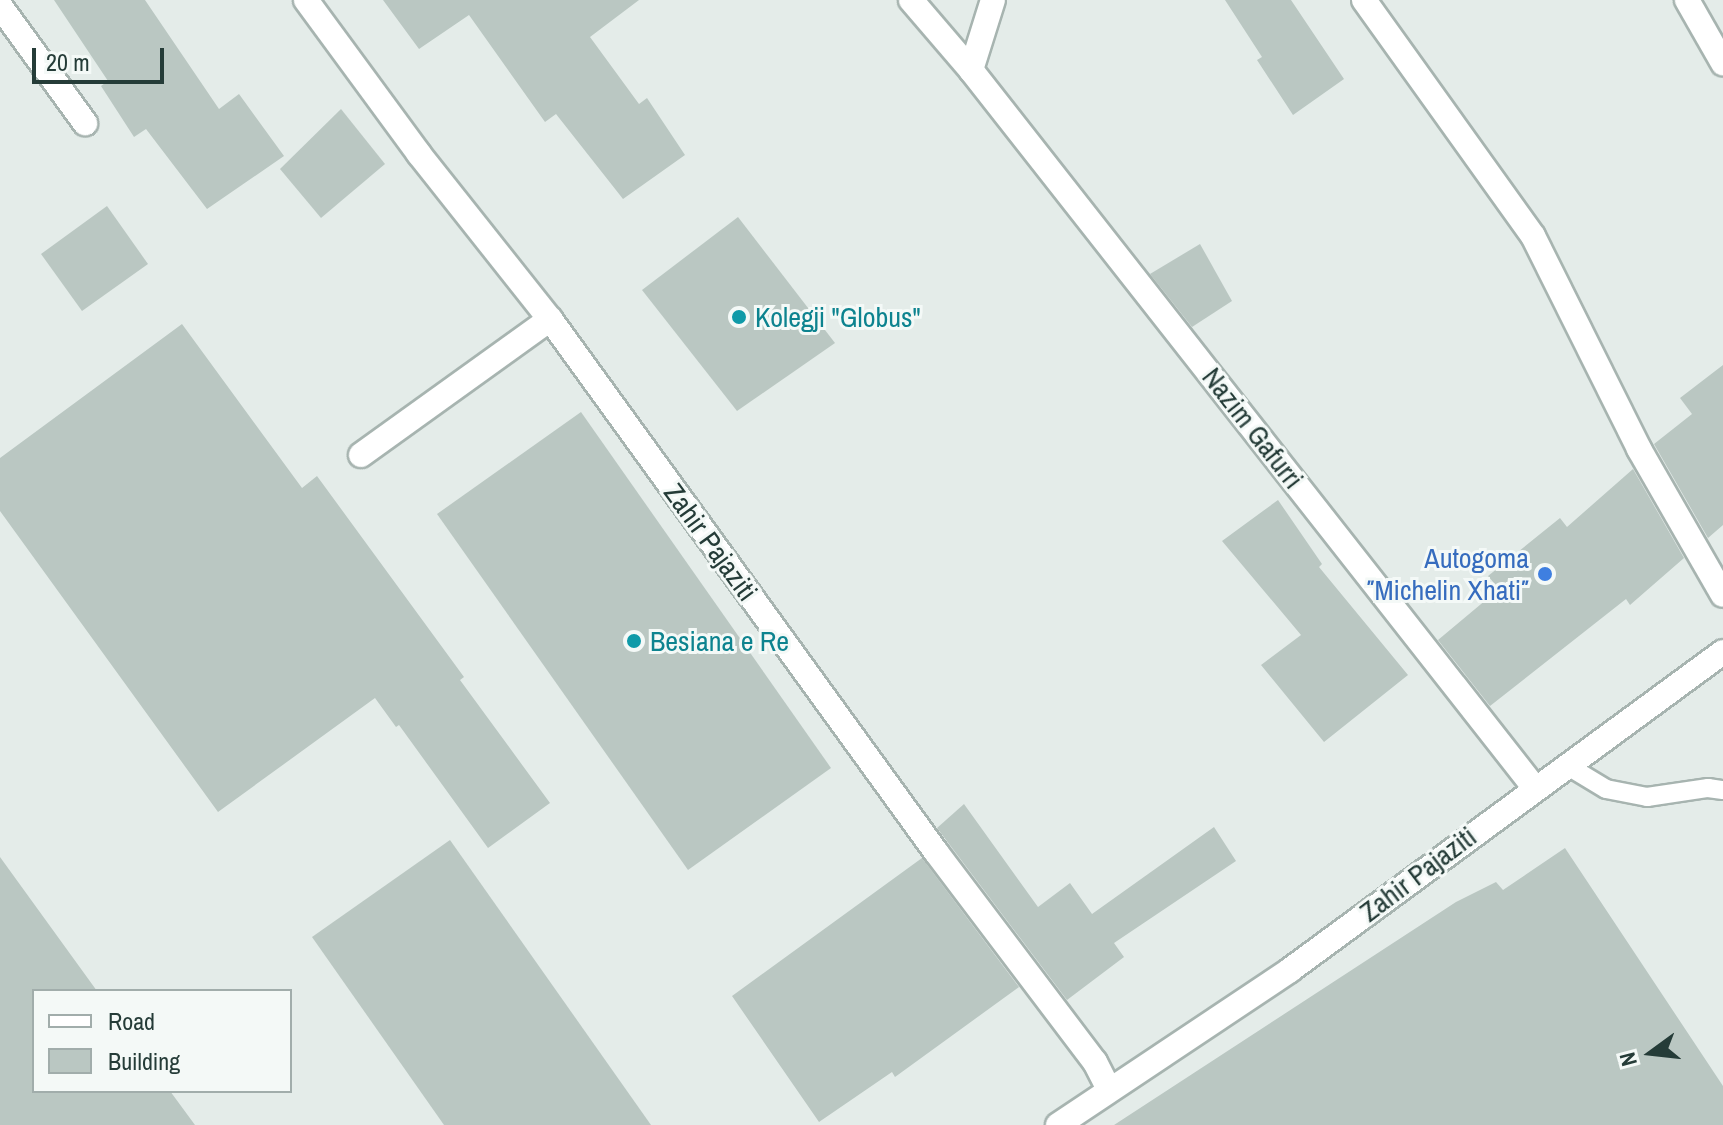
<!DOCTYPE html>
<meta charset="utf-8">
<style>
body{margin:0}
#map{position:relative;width:1723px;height:1125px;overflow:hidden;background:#e4ece9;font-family:"Archivo Narrow",sans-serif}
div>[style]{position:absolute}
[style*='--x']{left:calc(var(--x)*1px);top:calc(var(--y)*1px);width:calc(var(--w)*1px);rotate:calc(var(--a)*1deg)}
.building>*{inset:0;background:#bac7c2}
.roads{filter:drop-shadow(2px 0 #a7b4b0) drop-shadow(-2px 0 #a7b4b0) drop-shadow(0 2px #a7b4b0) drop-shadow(0 -2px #a7b4b0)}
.lane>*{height:18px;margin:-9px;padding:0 9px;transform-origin:9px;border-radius:9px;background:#fff}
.street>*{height:24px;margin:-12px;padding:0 12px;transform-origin:12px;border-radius:12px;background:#fff}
.secondary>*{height:24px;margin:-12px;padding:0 12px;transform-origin:12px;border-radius:12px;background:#fff}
.dots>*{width:22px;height:22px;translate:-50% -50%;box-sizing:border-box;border:4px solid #f4f9f7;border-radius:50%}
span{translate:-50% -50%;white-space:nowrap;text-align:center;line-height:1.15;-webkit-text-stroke:6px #f4f9f7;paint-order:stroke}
.culture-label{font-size:28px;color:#0d838f}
.left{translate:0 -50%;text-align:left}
.street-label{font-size:28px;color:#253c38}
.shop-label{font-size:28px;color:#366cbe}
.right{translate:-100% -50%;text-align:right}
.legend{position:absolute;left:32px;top:989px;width:260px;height:104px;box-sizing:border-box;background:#f4f9f7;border:2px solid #a1adab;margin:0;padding:10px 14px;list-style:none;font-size:24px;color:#253c38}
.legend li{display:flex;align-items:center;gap:16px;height:40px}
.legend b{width:40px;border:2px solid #a1adab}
.north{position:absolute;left:1611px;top:1013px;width:80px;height:80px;-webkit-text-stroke:6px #f4f9f7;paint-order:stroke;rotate:255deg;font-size:22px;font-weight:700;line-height:32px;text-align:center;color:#253c38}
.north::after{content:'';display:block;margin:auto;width:28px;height:36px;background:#253c38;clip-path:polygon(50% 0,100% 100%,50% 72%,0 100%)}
.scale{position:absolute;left:32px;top:48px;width:132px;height:36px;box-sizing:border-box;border:4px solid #253c38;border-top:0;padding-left:10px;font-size:24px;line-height:28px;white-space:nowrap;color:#253c38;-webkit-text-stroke:6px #f4f9f7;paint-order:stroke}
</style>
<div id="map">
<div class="building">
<div style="clip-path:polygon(54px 0,145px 0,219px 109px,239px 94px,284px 156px,207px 209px,146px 129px,134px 137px,101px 86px,108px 81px)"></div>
<div style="clip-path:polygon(383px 0,639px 0,590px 37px,639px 104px,647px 98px,685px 155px,623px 199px,556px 114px,545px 122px,469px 15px,419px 49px)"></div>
<div style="clip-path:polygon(1225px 0,1291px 0,1344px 79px,1293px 115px,1257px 60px,1262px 57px)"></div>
<div style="clip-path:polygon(341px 109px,385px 164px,321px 218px,280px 169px)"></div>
<div style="clip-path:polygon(107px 206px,148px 264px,82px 311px,41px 254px)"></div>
<div style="clip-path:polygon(738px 217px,835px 343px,737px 411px,642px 290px)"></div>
<div style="clip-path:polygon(1200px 244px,1232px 301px,1192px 327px,1150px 274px)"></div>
<div style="clip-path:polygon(182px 324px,302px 488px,317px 476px,464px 677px,460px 680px,550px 803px,488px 848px,399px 725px,396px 727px,375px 698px,218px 812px,0 511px,0 458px)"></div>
<div style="clip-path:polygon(1723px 365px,1723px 525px,1708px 538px,1654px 444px,1692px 414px,1680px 398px)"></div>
<div style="clip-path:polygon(581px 412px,831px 768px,688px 870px,437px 514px)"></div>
<div style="clip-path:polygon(1633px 469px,1684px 558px,1630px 605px,1626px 599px,1490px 706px,1438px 640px,1499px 589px,1488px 576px,1560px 518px,1567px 527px)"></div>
<div style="clip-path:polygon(1278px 500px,1322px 564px,1319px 567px,1408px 675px,1324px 742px,1261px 665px,1301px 635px,1222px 541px)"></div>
<div style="clip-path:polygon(964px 804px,1038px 907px,1070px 883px,1092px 914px,1214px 827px,1236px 861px,1114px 943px,1124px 957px,1067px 1000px,937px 828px)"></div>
<div style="clip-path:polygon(450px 840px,651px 1125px,444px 1125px,312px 937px)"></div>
<div style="clip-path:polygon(1565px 848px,1723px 1086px,1723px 1125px,1114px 1125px,1456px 902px,1496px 882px,1503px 890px)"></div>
<div style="clip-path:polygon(0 857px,97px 991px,34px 991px,34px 1091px,170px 1091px,195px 1125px,0 1125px)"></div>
<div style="clip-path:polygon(922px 858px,1019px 987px,895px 1077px,892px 1072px,819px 1122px,732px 996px)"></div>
</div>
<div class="roads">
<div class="lane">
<div style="--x:1568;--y:766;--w:44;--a:31.2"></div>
<div style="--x:1606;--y:789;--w:42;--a:11"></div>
<div style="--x:1647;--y:797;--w:62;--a:-8.4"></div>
<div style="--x:1708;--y:788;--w:15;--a:8"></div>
</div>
<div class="street">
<div style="--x:306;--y:0;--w:191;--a:53.7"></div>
<div style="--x:419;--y:154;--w:211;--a:51.6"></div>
<div style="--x:550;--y:319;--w:658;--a:54.09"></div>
<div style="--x:936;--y:852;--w:263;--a:52.9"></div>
<div style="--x:1095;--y:1062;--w:31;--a:63"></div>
<div style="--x:911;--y:0;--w:92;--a:49.4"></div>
<div style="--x:971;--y:70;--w:912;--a:51.86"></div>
<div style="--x:1364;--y:0;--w:290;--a:54.4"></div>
<div style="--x:1533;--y:236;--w:238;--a:63.5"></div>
<div style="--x:1639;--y:449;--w:168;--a:60.1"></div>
<div style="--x:1687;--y:0;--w:73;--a:60.3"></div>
<div style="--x:0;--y:6;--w:145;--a:54"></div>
<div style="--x:971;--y:70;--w:73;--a:-72.6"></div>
<div style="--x:361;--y:455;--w:233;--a:-35.7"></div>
</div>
<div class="secondary">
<div style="--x:1058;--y:1125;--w:279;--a:-33.7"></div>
<div style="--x:1290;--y:970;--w:537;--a:-36.29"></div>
</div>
</div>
<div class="dots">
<div style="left:739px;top:317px;background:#0f9aa8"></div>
<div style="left:1545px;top:574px;background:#3f7fe0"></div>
<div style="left:634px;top:641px;background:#0f9aa8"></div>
</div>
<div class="culture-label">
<span class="left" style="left:755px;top:317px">Kolegji "Globus"</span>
<span class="left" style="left:650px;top:641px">Besiana e Re</span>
</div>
<div class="street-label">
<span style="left:1253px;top:428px;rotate:52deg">Nazim Gafurri</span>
<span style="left:711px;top:542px;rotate:54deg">Zahir Pajaziti</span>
<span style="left:1418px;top:874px;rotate:-37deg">Zahir Pajaziti</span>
</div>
<div class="shop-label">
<span class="right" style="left:1529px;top:574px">Autogoma<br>ʺMichelin Xhatiʺ</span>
</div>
<ul class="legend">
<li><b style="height:10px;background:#fff"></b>Road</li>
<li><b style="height:22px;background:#bac7c2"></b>Building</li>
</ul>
<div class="north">N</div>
<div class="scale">20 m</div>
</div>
